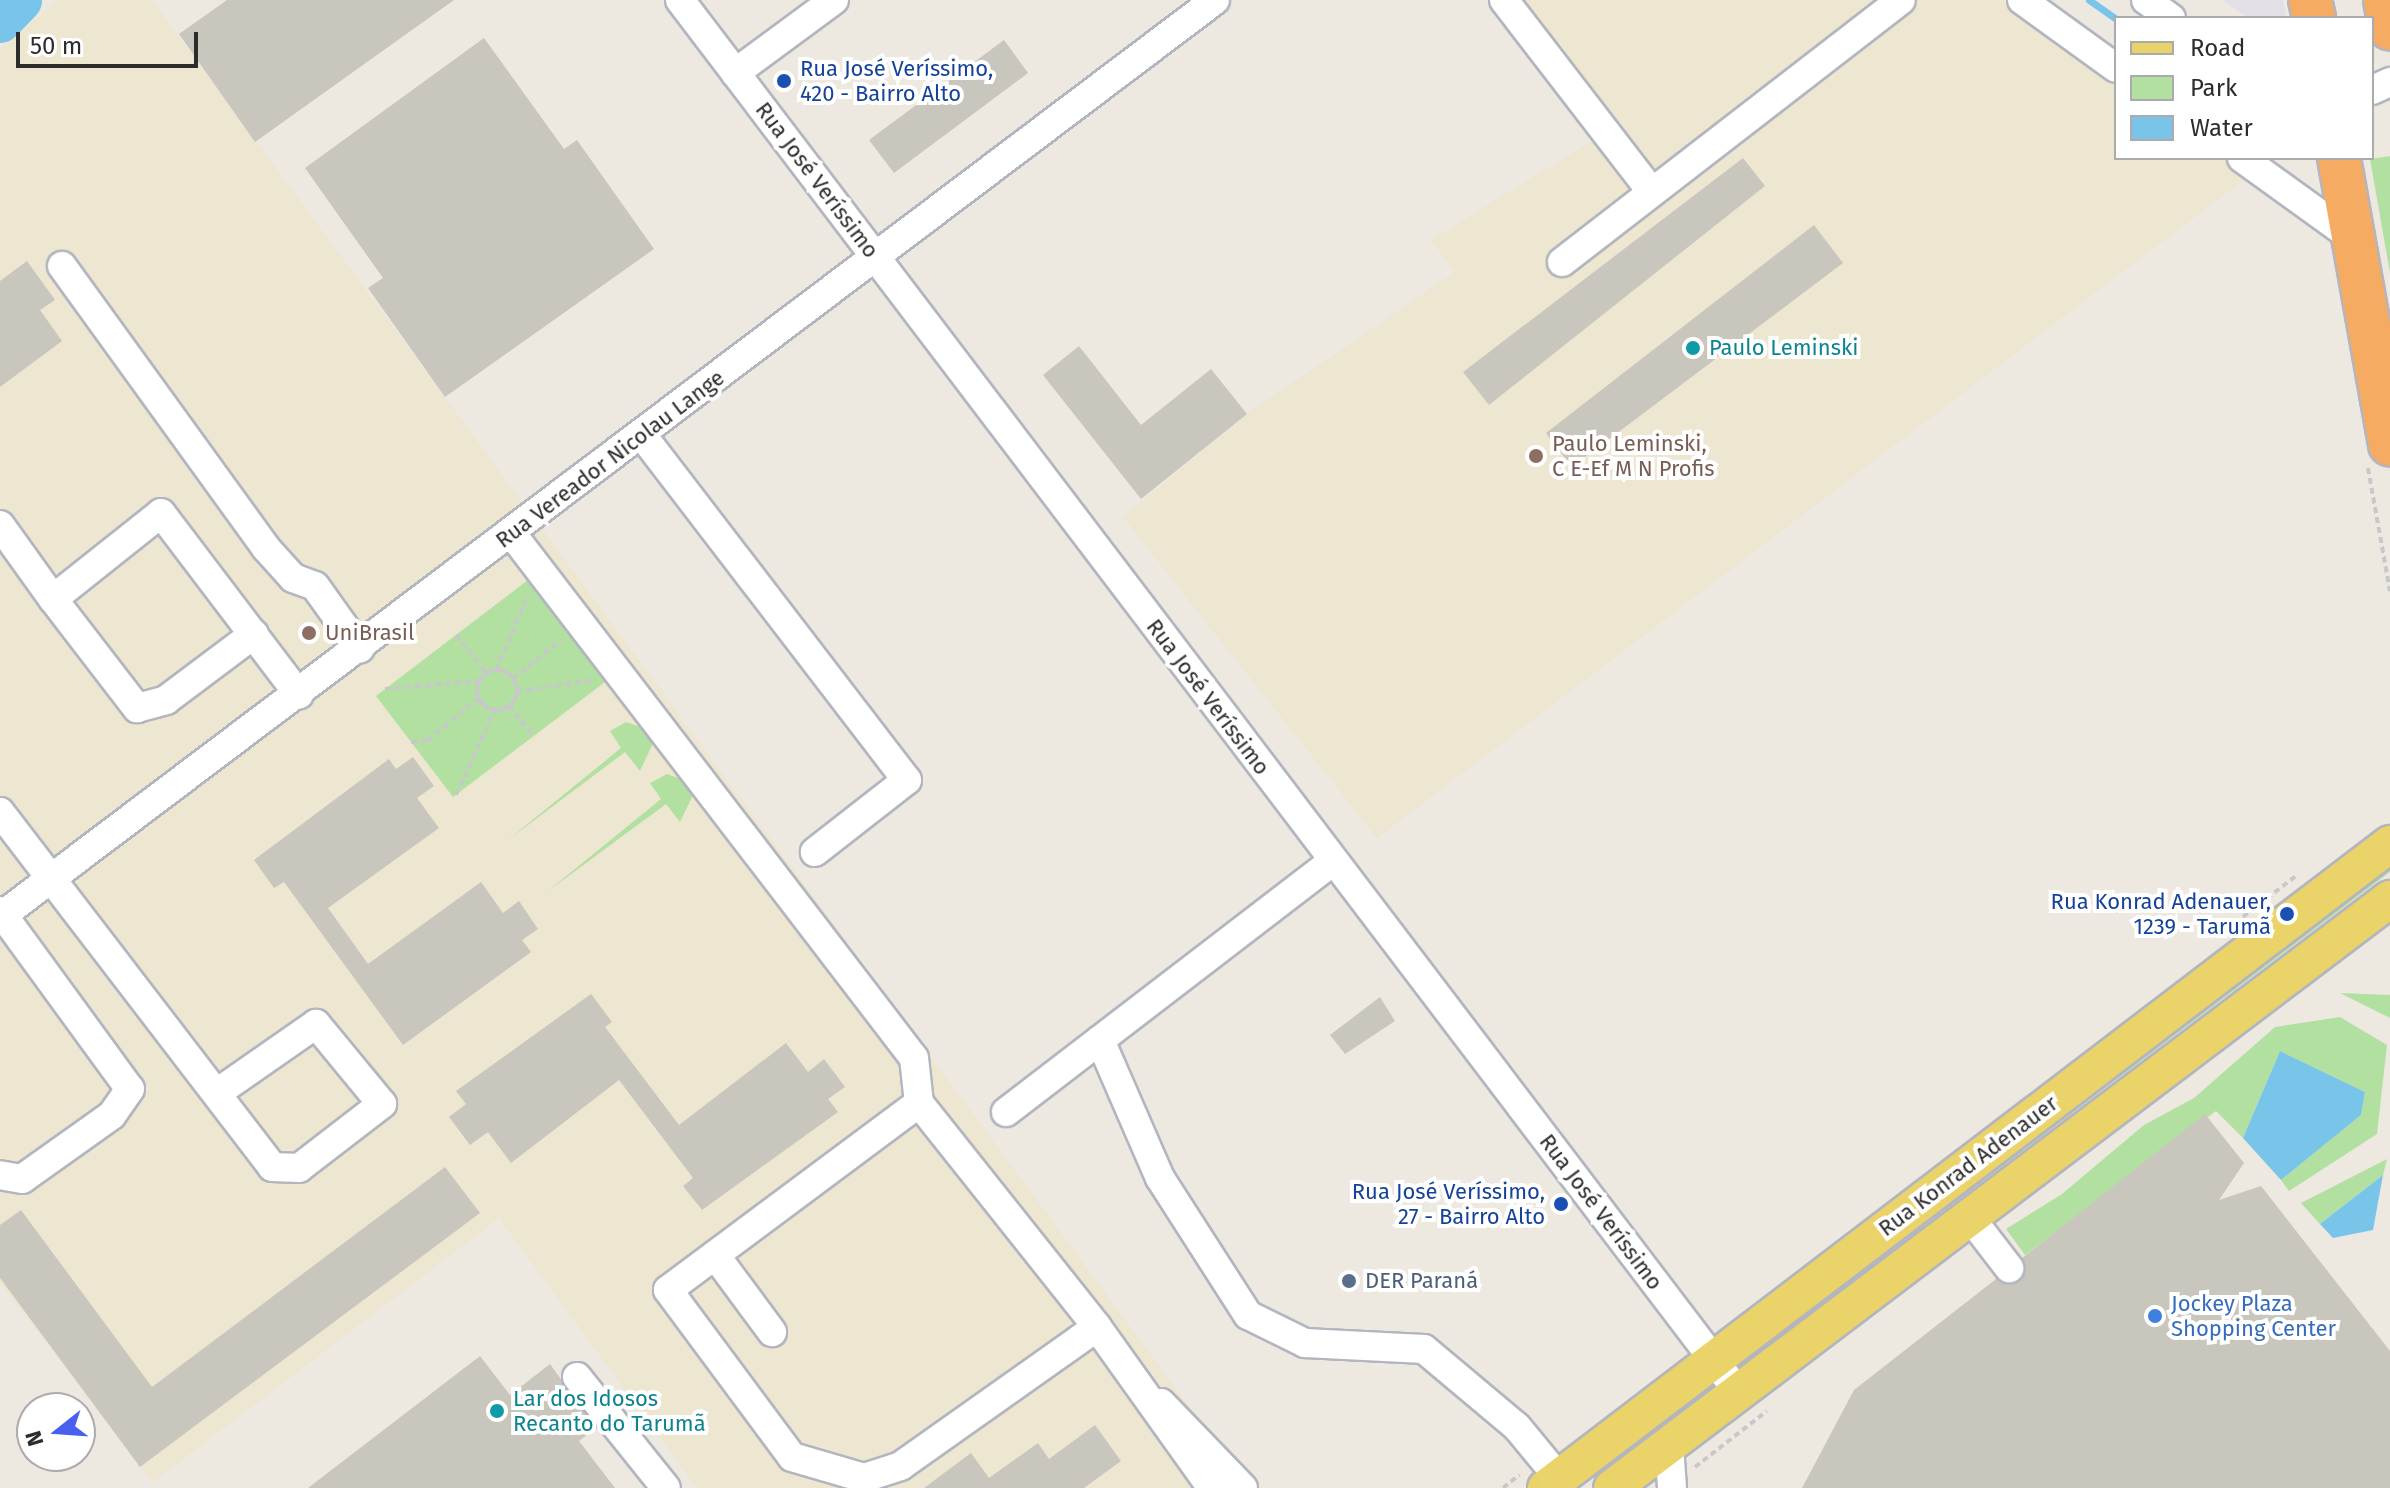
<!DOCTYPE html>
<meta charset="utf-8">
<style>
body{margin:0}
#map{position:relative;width:2390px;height:1488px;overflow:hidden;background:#ede8e0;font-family:"Fira Sans",sans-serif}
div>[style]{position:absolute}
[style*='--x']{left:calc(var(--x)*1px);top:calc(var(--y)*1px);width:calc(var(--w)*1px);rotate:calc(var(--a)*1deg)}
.industrial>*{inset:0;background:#e2e0e6}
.education>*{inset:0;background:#ede6d0}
.green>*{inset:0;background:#b2e0a0}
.water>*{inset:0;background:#79c5e9}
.stream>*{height:7px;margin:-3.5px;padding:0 3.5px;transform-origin:3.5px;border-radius:3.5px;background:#79c5e9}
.river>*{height:44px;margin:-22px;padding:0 22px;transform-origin:22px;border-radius:22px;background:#79c5e9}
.building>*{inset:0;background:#c9c6be}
.path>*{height:4px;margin-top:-2px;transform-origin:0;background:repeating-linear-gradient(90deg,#c8c8c8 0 6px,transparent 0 10px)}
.path>.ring{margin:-2px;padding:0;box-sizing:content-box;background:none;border:4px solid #c8c8c8;border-radius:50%}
.roads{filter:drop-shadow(2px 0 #b3b5bf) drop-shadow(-2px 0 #b3b5bf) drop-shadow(0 2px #b3b5bf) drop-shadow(0 -2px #b3b5bf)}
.minor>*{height:28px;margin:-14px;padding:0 14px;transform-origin:14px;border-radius:14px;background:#fff}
.major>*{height:36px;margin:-18px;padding:0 18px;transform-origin:18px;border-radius:18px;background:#ead368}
.highway>*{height:42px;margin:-21px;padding:0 21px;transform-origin:21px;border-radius:21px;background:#f6ab62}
.dots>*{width:22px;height:22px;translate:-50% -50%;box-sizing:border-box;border:4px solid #fff;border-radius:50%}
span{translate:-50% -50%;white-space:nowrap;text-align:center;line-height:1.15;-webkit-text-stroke:8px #fff;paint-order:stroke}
.transit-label{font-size:22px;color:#164399}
.left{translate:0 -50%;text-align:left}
.right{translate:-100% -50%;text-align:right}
.street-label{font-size:22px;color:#2c2c2c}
.culture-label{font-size:22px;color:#0d838f}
.education-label{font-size:22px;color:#785e54}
.service-label{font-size:22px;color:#4e5e75}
.shop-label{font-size:22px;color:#366cbe}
.legend{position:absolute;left:2114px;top:16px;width:260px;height:144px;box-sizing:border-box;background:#fff;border:2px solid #ababab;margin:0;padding:10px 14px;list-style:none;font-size:24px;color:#2c2c2c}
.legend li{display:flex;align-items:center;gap:16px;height:40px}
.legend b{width:40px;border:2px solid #ababab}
.north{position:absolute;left:16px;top:1392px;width:80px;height:80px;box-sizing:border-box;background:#fff;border:2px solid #ababab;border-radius:50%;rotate:253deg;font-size:22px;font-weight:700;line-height:32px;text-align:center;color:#2c2c2c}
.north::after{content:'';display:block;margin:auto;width:28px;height:36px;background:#495ff0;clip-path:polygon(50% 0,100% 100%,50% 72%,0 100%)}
.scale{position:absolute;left:16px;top:32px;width:182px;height:36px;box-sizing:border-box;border:4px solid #2c2c2c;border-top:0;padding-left:10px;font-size:24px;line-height:28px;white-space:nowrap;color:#2c2c2c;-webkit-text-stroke:6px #fff;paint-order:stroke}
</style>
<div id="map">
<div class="industrial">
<div style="clip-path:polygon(2223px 0,2283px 0,2286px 18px,2248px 18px)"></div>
</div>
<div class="education">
<div style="clip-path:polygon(59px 0,152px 0,1249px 1488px,697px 1488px,499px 1218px,153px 1482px,0 1283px,0 49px)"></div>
<div style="clip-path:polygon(1496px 0,2022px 0,2116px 67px,2116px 158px,2242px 158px,2258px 169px,1377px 838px,1123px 517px,1247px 414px,1455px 272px,1431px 240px,1592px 141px)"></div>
</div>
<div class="green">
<div style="clip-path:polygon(2390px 156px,2390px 273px,2370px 159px)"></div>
<div style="clip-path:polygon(532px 577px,609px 679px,453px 797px,376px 696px)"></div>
<div style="clip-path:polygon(626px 722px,647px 729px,654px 741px,640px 771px,625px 752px,508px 840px,621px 748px,610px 731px)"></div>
<div style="clip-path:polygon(667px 774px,687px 781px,694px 793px,680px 822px,666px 804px,548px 891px,661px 799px,650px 783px)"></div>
<div style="clip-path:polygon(2390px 860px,2390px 872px,1764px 1347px,1761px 1343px)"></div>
<div style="clip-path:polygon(2340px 993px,2390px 995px,2390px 1018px)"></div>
<div style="clip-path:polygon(2340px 1017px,2387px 1045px,2377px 1134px,2289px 1191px,2281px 1180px,2361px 1115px,2365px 1092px,2280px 1051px,2243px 1138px,2216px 1111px,2025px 1255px,2006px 1229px,2062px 1194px,2144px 1125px,2194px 1098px,2275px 1027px)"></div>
<div style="clip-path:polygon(2387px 1159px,2383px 1175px,2320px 1224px,2301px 1203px)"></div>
</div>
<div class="water">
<div style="clip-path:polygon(2280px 1051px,2365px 1092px,2361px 1115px,2281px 1180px,2243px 1138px)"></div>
<div style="clip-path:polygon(2383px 1175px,2373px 1230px,2333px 1238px,2320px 1224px)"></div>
</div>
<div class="stream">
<div style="--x:2089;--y:0;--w:33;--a:35"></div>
</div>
<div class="river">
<div style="--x:0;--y:21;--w:29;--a:-46"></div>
</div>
<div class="building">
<div style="clip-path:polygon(227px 0,454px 0,255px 142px,179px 34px)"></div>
<div style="clip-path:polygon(484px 38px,564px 149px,577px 140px,654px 249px,445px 397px,368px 288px,383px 278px,305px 168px)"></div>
<div style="clip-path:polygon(1004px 40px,1028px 73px,894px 173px,869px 140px)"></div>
<div style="clip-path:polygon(1743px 158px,1765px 186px,1489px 405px,1463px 372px)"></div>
<div style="clip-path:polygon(1814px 225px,1843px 263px,1572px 467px,1546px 433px)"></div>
<div style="clip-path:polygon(27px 261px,55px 300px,40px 310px,62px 341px,0 387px,0 281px)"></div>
<div style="clip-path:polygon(1079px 346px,1141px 425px,1211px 369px,1247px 414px,1141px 499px,1043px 375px)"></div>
<div style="clip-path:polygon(413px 757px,434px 786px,417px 798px,439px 828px,328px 908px,368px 964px,481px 882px,503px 913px,519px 901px,538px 929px,522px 940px,531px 952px,403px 1045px,284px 882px,274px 888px,254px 860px,389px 759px,396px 769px)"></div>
<div style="clip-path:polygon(591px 994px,612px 1022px,605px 1027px,679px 1125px,786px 1043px,808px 1072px,824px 1059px,845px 1087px,828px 1099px,838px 1112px,702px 1210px,683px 1186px,693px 1178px,619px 1080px,511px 1163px,488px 1132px,470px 1145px,449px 1117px,466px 1104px,456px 1091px)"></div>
<div style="clip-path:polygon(1380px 997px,1395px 1021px,1345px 1054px,1330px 1035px)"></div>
<div style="clip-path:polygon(2205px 1114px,2244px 1163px,2219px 1200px,2261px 1186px,2390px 1351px,2390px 1488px,1802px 1488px,1854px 1390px,1996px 1279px,2020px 1281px,2022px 1258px)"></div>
<div style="clip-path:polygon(445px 1167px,480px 1213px,140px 1467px,0 1278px,0 1225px,21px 1210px,152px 1387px)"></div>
<div style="clip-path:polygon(480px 1356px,510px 1395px,550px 1364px,596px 1428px,579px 1441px,615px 1488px,308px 1488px)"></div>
<div style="clip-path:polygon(1095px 1425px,1121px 1461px,1084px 1488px,924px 1488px,971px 1453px,989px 1478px,1038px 1443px,1049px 1459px)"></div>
</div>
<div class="path">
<div style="--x:2368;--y:468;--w:125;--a:79.9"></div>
<div style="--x:456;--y:635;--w:49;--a:50.8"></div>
<div style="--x:496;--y:670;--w:82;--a:-66.9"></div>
<div class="ring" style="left:477px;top:670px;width:36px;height:36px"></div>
<div style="--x:513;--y:679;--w:62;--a:-39.1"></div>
<div style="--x:385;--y:689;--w:94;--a:-4.9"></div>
<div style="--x:516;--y:692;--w:77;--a:-9"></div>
<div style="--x:509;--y:705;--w:39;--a:52"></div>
<div style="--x:411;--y:742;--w:17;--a:-7"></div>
<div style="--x:428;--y:740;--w:66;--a:-39.5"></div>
<div style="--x:456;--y:795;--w:94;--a:-65.4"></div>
<div style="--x:2235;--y:923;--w:78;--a:-37.7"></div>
<div style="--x:1695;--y:1467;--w:91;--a:-37.9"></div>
<div style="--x:1503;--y:1488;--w:21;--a:-39"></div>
</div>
<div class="roads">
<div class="minor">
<div style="--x:680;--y:0;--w:1748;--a:52.76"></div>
<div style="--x:1504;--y:0;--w:242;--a:52.4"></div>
<div style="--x:2022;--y:0;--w:116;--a:35.9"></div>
<div style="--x:2146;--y:0;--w:31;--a:36"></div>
<div style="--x:735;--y:73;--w:123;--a:-36.4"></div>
<div style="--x:2372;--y:90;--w:20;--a:-24"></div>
<div style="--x:2242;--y:158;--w:137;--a:35.8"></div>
<div style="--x:1562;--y:262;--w:428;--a:-37.7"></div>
<div style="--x:62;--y:266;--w:348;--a:54.1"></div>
<div style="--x:266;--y:548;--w:40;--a:48"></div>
<div style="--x:293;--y:578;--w:23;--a:20"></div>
<div style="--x:315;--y:586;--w:77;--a:54.5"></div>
<div style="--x:642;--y:435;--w:435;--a:52.5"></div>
<div style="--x:907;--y:780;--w:117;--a:142"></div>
<div style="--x:0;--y:525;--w:91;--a:54.4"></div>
<div style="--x:53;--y:599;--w:138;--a:-38.5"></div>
<div style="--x:161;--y:513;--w:228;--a:52.8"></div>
<div style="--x:512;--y:534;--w:660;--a:52.51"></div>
<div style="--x:914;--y:1058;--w:45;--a:83.7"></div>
<div style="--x:53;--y:599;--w:138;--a:52.4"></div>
<div style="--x:137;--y:708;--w:30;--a:-15"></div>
<div style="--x:166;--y:700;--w:110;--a:-36.9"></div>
<div style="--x:0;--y:812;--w:447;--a:52.5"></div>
<div style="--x:272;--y:1167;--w:27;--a:2"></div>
<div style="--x:299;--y:1168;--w:105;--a:-37.6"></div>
<div style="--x:382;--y:1104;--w:104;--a:-129.5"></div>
<div style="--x:316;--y:1024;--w:119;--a:145.2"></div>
<div style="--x:0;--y:911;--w:220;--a:53.9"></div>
<div style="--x:130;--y:1089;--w:32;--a:125"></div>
<div style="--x:112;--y:1115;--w:110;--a:144.6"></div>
<div style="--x:22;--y:1179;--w:22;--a:-170"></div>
<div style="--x:0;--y:917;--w:1522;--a:-37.04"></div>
<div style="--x:1100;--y:1040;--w:150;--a:66.5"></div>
<div style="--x:1160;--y:1178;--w:163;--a:57.3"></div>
<div style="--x:1248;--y:1315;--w:64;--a:26.2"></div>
<div style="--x:1305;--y:1343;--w:119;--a:2.9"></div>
<div style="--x:1424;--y:1349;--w:121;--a:40"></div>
<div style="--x:1517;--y:1427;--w:66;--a:50.5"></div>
<div style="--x:1006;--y:1112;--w:412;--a:-37.5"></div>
<div style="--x:1969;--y:1216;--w:66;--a:52.4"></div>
<div style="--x:715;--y:1255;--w:96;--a:53.5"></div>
<div style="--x:1097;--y:1327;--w:240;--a:144.7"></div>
<div style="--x:901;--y:1466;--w:39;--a:162"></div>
<div style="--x:864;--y:1478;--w:75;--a:-163.7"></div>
<div style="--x:792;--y:1457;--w:208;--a:-126.6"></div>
<div style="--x:668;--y:1290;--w:313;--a:-36.7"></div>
<div style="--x:919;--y:1103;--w:286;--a:51.5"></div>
<div style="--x:1097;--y:1327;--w:198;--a:54.5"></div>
<div style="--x:577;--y:1377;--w:142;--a:51.3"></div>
<div style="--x:1161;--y:1403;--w:118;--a:46"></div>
<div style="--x:1669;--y:1445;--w:43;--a:86"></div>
</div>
<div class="major">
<div style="--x:1546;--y:1488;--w:1062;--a:-37.34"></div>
<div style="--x:1612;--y:1488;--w:976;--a:-37.13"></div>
</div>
<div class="highway">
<div style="--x:2310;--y:0;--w:18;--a:77"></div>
<div style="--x:2385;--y:0;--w:29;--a:80"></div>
<div style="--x:2339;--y:158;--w:291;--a:79.9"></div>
</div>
</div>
<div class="dots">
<div style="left:784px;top:81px;background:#1a4fb4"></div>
<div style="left:1693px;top:348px;background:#0f9aa8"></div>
<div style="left:1536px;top:456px;background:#8d6e63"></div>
<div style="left:309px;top:633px;background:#8d6e63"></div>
<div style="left:2287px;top:914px;background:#1a4fb4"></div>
<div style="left:1561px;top:1204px;background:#1a4fb4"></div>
<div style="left:1349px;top:1281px;background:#5c6f8a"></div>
<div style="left:2155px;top:1316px;background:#3f7fe0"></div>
<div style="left:497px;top:1411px;background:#0f9aa8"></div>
</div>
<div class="transit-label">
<span class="left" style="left:800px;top:81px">Rua José Veríssimo,<br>420 - Bairro Alto</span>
<span class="right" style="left:2271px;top:914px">Rua Konrad Adenauer,<br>1239 - Tarumã</span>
<span class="right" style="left:1545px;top:1204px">Rua José Veríssimo,<br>27 - Bairro Alto</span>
</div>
<div class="street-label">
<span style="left:817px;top:180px;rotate:53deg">Rua José Veríssimo</span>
<span style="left:610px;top:459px;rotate:-37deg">Rua Vereador Nicolau Lange</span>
<span style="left:1208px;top:697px;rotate:53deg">Rua José Veríssimo</span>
<span style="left:1968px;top:1166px;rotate:-37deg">Rua Konrad Adenauer</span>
<span style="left:1601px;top:1212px;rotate:53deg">Rua José Veríssimo</span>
</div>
<div class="culture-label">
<span class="left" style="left:1709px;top:348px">Paulo Leminski</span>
<span class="left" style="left:513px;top:1411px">Lar dos Idosos<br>Recanto do Tarumã</span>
</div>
<div class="education-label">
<span class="left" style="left:1552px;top:456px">Paulo Leminski,<br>C E-Ef M N Profis</span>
<span class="left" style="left:325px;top:633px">UniBrasil</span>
</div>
<div class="service-label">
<span class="left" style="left:1365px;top:1281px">DER Paraná</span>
</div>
<div class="shop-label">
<span class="left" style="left:2171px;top:1316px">Jockey Plaza<br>Shopping Center</span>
</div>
<ul class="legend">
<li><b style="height:10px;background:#ead368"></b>Road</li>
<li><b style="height:22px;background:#b2e0a0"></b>Park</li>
<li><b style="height:22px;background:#79c5e9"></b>Water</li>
</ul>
<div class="north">N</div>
<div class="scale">50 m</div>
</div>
